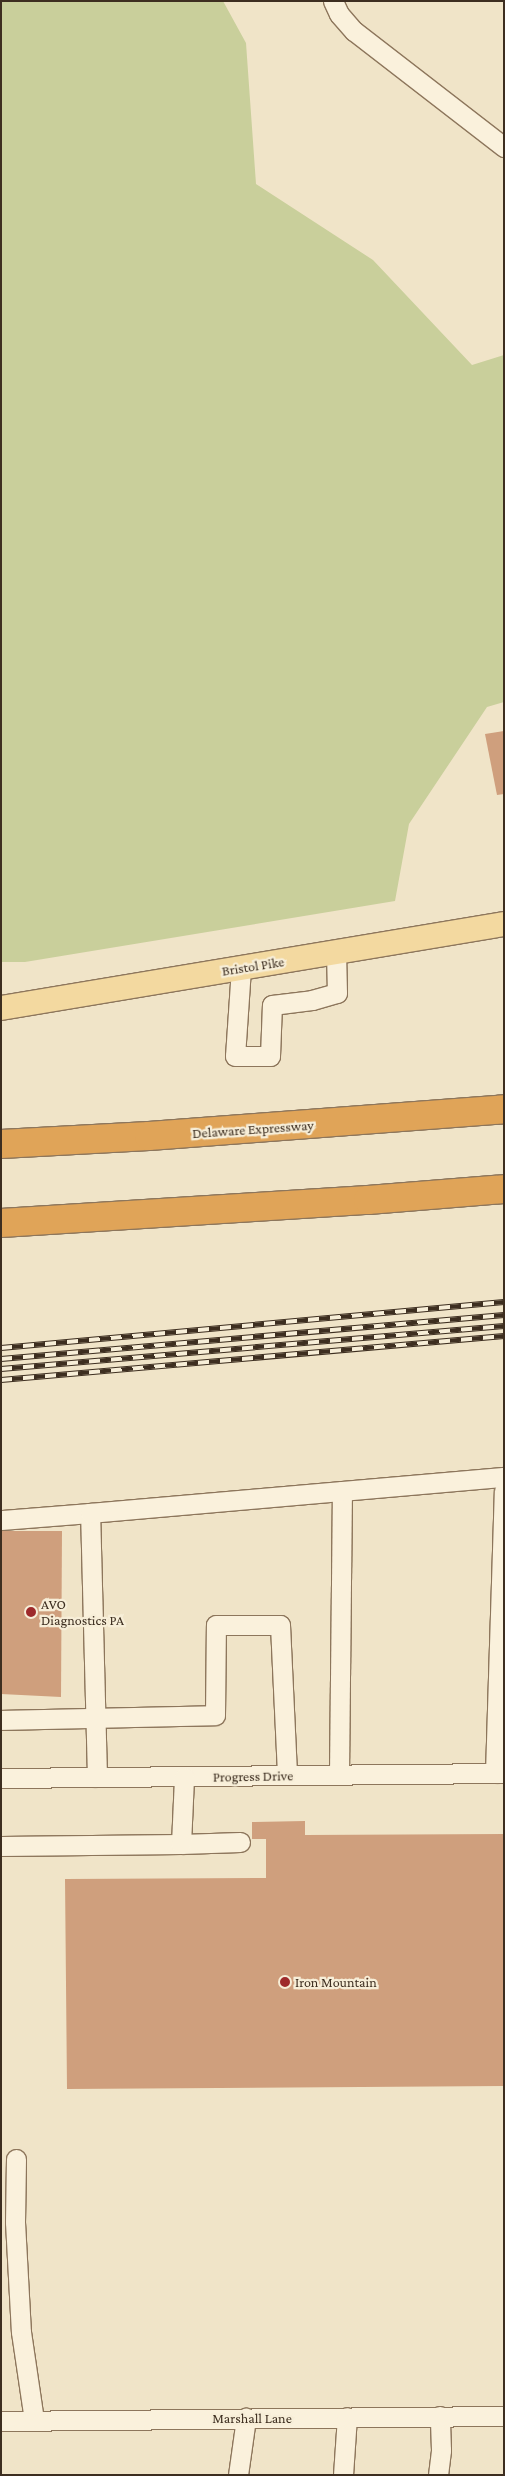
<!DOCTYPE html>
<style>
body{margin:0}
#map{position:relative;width:505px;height:2476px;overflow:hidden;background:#f0e4c8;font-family:"Crimson Pro",serif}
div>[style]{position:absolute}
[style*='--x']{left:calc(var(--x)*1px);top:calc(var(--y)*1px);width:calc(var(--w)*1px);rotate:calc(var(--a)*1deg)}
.green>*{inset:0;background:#c9cf9b}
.building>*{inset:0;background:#cf9f7d}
.roads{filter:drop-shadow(1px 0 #8d765c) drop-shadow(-1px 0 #8d765c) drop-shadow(0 1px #8d765c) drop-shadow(0 -1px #8d765c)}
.minor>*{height:19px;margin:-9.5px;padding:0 9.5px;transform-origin:9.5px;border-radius:9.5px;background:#faf1dc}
.major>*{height:24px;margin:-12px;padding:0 12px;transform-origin:12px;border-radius:12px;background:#f3d9a0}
.highway>*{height:28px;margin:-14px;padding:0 14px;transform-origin:14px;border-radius:14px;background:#e0a458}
.rail>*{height:5.5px;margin-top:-2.75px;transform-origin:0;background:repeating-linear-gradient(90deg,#f7eed8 0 11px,#3d2e20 0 22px);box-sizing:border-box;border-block:1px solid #3d2e20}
.dots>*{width:14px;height:14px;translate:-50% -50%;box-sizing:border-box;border:2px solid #f7eed8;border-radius:50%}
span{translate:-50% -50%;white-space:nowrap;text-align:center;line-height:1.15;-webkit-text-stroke:4.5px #f7eed8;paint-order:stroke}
.street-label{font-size:14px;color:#3d2e20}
.poi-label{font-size:14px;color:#3d2e20}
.left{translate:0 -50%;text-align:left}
.frame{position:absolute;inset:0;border:2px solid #3d2e20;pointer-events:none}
</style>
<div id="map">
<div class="green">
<div style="clip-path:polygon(1px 1px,223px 1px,246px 43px,256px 184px,373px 260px,472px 365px,504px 355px,504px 702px,487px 707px,409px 824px,395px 901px,25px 962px,1px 962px)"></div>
</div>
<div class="building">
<div style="clip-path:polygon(504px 731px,504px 794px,497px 795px,485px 734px)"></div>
<div style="clip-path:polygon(1px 1531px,62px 1531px,61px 1697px,1px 1694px)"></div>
<div style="clip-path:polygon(305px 1821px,305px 1835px,504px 1834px,504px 2086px,67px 2089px,65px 1879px,266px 1878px,266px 1839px,252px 1839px,252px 1822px)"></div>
</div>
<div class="roads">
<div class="minor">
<div style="--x:333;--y:1;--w:14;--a:65"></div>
<div style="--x:339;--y:14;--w:23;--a:49"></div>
<div style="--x:354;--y:31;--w:190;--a:37.7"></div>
<div style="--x:241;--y:968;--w:88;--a:93.9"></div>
<div style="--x:235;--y:1056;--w:35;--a:0"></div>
<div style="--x:270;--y:1056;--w:51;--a:-87.8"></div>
<div style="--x:272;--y:1005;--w:40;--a:-7.1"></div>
<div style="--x:312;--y:1000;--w:26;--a:-16"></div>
<div style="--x:337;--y:993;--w:40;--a:-91.4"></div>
<div style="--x:1;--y:1520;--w:89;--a:-4.5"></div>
<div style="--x:1;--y:1720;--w:214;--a:-1.3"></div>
<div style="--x:215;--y:1715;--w:90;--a:-89.4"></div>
<div style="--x:216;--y:1625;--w:64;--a:0"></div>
<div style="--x:280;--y:1625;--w:150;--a:87.3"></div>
<div style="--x:495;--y:1773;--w:282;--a:-88.2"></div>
<div style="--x:339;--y:1774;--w:283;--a:-89.4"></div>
<div style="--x:97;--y:1777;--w:264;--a:-91.5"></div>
<div style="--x:90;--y:1513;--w:416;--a:-5"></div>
<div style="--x:1;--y:1778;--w:503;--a:-0.57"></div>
<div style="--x:181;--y:1844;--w:59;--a:-1.9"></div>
<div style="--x:1;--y:1846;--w:180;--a:-0.6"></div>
<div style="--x:181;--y:1844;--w:67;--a:-87.4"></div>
<div style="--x:16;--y:2159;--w:63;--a:90.9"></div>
<div style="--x:15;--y:2222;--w:110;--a:86.9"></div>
<div style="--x:21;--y:2332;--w:89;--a:81.6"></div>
<div style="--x:1;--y:2421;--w:503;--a:-0.57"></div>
<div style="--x:238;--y:2475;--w:58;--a:-82"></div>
<div style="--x:343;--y:2475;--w:58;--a:-86.1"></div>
<div style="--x:438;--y:2475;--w:25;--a:-83"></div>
<div style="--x:441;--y:2450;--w:34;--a:-92"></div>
</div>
<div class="major">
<div style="--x:1;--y:1008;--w:510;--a:-9.48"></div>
</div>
<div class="highway">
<div style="--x:1;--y:1144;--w:148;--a:-3.1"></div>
<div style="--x:149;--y:1136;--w:356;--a:-4.3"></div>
<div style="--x:1;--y:1223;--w:368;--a:-3.6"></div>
<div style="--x:368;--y:1200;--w:136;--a:-4.6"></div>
</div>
</div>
<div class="rail">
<div style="--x:1;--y:1348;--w:505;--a:-5.23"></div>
<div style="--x:1;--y:1359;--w:505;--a:-5"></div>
<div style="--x:1;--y:1369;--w:505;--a:-4.89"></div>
<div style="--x:1;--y:1380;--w:505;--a:-5"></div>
</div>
<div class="dots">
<div style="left:31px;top:1612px;background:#9e2a2b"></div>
<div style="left:285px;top:1982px;background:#9e2a2b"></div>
</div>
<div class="street-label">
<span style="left:253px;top:966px;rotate:-9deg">Bristol Pike</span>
<span style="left:253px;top:1129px;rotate:-4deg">Delaware Expressway</span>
<span style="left:253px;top:1776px;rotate:-1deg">Progress Drive</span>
<span style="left:252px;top:2418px">Marshall Lane</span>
</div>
<div class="poi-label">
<span class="left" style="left:41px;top:1612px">AVO<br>Diagnostics PA</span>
<span class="left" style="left:295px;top:1982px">Iron Mountain</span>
</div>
<div class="frame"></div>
</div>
